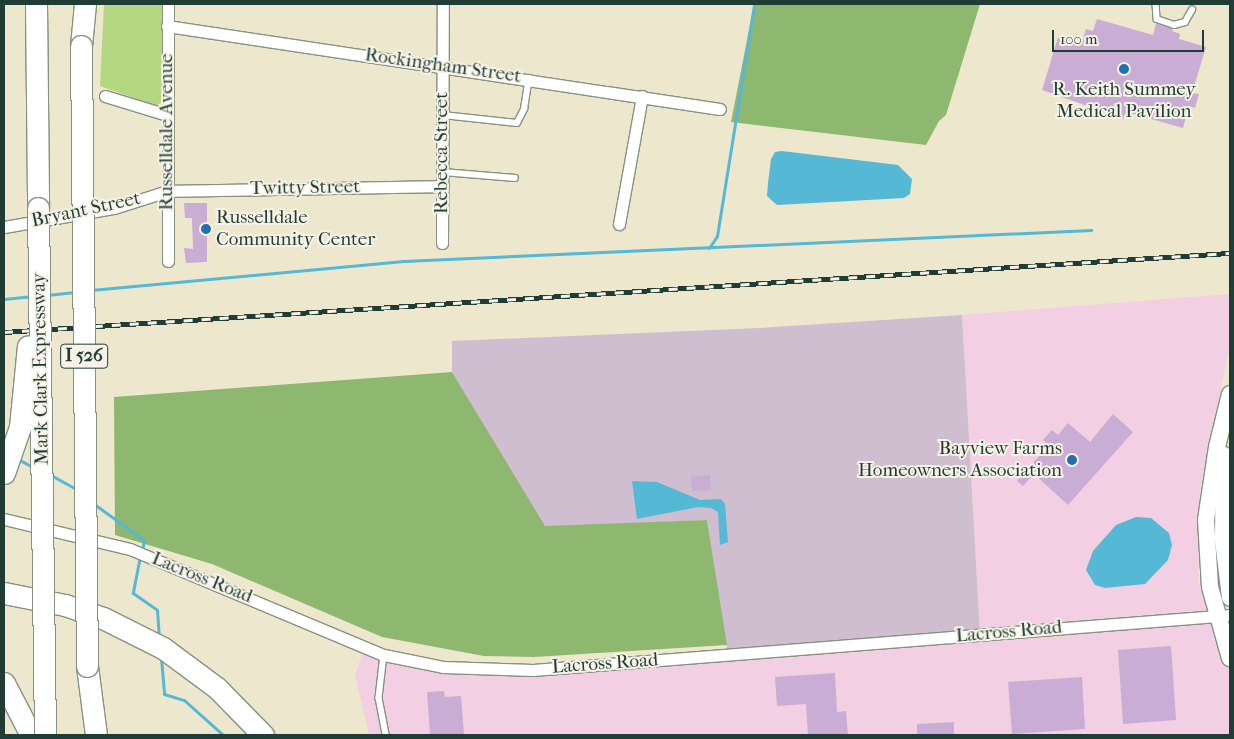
<!DOCTYPE html>
<style>
body{margin:0}
#map{position:relative;width:1234px;height:739px;overflow:hidden;background:#ede7cd;font-family:"IM FELL French Canon",serif}
div>[style]{position:absolute}
[style*='--x']{left:calc(var(--x)*1px);top:calc(var(--y)*1px);width:calc(var(--w)*1px);rotate:calc(var(--a)*1deg)}
.built>*{inset:0;background:#f2cfe2}
.industrial>*{inset:0;background:#cfbdd0}
.green>*{inset:0;background:#b3d881}
.forest>*{inset:0;background:#8eb86f}
.water>*{inset:0;background:#55b8d4}
.stream>*{height:3px;margin:-1.5px;padding:0 1.5px;transform-origin:1.5px;border-radius:1.5px;background:#55b8d4}
.building>*{inset:0;background:#c9add4}
.roads{filter:drop-shadow(1px 0 #869280) drop-shadow(-1px 0 #869280) drop-shadow(0 1px #869280) drop-shadow(0 -1px #869280)}
.lane>*{height:5.5px;margin:-2.75px;padding:0 2.75px;transform-origin:2.75px;border-radius:2.75px;background:#fff}
.street>*{height:11px;margin:-5.5px;padding:0 5.5px;transform-origin:5.5px;border-radius:5.5px;background:#fff}
.secondary>*{height:16px;margin:-8px;padding:0 8px;transform-origin:8px;border-radius:8px;background:#fff}
.highway>*{height:21px;margin:-10.5px;padding:0 10.5px;transform-origin:10.5px;border-radius:10.5px;background:#fff}
.rail>*{height:5px;margin-top:-2.5px;transform-origin:0;background:repeating-linear-gradient(90deg,#f7f3e8 0 9px,#1f3d34 0 18px);box-sizing:border-box;border-block:1px solid #1f3d34}
.bridges{filter:drop-shadow(1px 0 #869280) drop-shadow(-1px 0 #869280) drop-shadow(0 1px #869280) drop-shadow(0 -1px #869280)}
.highway-bridge>*{height:21px;margin:-10.5px;padding:0 10.5px;transform-origin:10.5px;border-radius:10.5px;background:#fff}
.dots>*{width:14px;height:14px;translate:-50% -50%;box-sizing:border-box;border:2px solid #f7f3e8;border-radius:50%}
span{translate:-50% -50%;white-space:nowrap;text-align:center;line-height:1.15;-webkit-text-stroke:4px #f7f3e8;paint-order:stroke}
.shield-label span{padding:1px 4px;background:#f7f3e8;border:1px solid;border-radius:4px;-webkit-text-stroke-width:0}
.shield-label{font-size:18px;color:#1f3d34;font-weight:700}
.street-label{font-size:19px;color:#1f3d34}
.poi-label{font-size:19px;color:#1f3d34}
.left{translate:0 -50%;text-align:left}
.right{translate:-100% -50%;text-align:right}
.frame{position:absolute;inset:0;border:5px solid #1f3d34;pointer-events:none}
.scale{position:absolute;left:1052px;top:30px;width:152px;height:22px;box-sizing:border-box;border:2px solid #1f3d34;border-top:0;padding-left:6px;font-size:15px;line-height:18px;white-space:nowrap;color:#1f3d34;-webkit-text-stroke:4px #f7f3e8;paint-order:stroke}
</style>
<div id="map">
<div class="built">
<div style="clip-path:polygon(1230px 294px,1230px 345px,1201px 486px,1198px 581px,1217px 616px,1230px 668px,1230px 735px,369px 735px,355px 675px,365px 646px,443px 667px,533px 670px,980px 634px,962px 315px)"></div>
</div>
<div class="industrial">
<div style="clip-path:polygon(962px 315px,980px 635px,728px 654px,707px 520px,545px 527px,452px 372px,452px 341px,759px 328px)"></div>
</div>
<div class="green">
<div style="clip-path:polygon(104px 4px,162px 4px,162px 102px,156px 106px,100px 86px)"></div>
</div>
<div class="forest">
<div style="clip-path:polygon(754px 4px,980px 4px,946px 115px,939px 121px,926px 145px,731px 122px)"></div>
<div style="clip-path:polygon(452px 372px,545px 526px,707px 520px,727px 645px,534px 657px,484px 656px,382px 637px,212px 564px,115px 535px,114px 397px)"></div>
</div>
<div class="water">
<div style="clip-path:polygon(782px 151px,898px 165px,912px 179px,910px 194px,904px 198px,777px 205px,767px 196px,768px 183px,771px 159px,775px 152px)"></div>
<div style="clip-path:polygon(632px 481px,657px 482px,700px 500px,721px 499px,725px 504px,728px 542px,720px 545px,718px 512px,711px 508px,698px 507px,637px 519px)"></div>
<div style="clip-path:polygon(1136px 517px,1151px 518px,1169px 533px,1172px 545px,1168px 560px,1145px 584px,1105px 588px,1095px 585px,1086px 570px,1093px 551px,1116px 525px)"></div>
</div>
<div class="stream">
<div style="--x:709;--y:248;--w:14;--a:-56"></div>
<div style="--x:717;--y:236;--w:235;--a:-80.9"></div>
<div style="--x:91;--y:290;--w:314;--a:-5.3"></div>
<div style="--x:404;--y:261;--w:688;--a:-2.58"></div>
<div style="--x:47;--y:295;--w:28;--a:-6"></div>
<div style="--x:4;--y:299;--w:29;--a:-6"></div>
<div style="--x:18;--y:459;--w:18;--a:29"></div>
<div style="--x:49;--y:474;--w:33;--a:29"></div>
<div style="--x:94;--y:504;--w:62;--a:35.8"></div>
<div style="--x:144;--y:540;--w:10;--a:101"></div>
<div style="--x:140;--y:556;--w:38;--a:101"></div>
<div style="--x:133;--y:593;--w:29;--a:35"></div>
<div style="--x:157;--y:610;--w:26;--a:86"></div>
<div style="--x:161;--y:658;--w:36;--a:85"></div>
<div style="--x:164;--y:694;--w:21;--a:17"></div>
<div style="--x:184;--y:700;--w:52;--a:41.9"></div>
</div>
<div class="building">
<div style="clip-path:polygon(1158px 16px,1175px 21px,1172px 31px,1180px 34px,1179px 39px,1206px 47px,1192px 93px,1199px 94px,1195px 108px,1189px 106px,1183px 128px,1126px 112px,1124px 119px,1042px 90px,1058px 37px,1081px 44px,1086px 29px,1093px 31px,1097px 19px,1153px 35px)"></div>
<div style="clip-path:polygon(184px 203px,207px 203px,207px 262px,186px 263px,184px 248px,193px 249px,192px 218px,185px 218px)"></div>
<div style="clip-path:polygon(1113px 414px,1133px 432px,1068px 505px,1034px 474px,1023px 486px,1017px 481px,1049px 445px,1043px 440px,1052px 430px,1058px 435px,1068px 423px,1090px 442px)"></div>
<div style="clip-path:polygon(710px 475px,711px 490px,692px 491px,691px 477px)"></div>
<div style="clip-path:polygon(1171px 646px,1176px 720px,1123px 724px,1118px 650px)"></div>
<div style="clip-path:polygon(835px 673px,837px 712px,846px 711px,848px 735px,808px 735px,806px 704px,777px 706px,775px 677px)"></div>
<div style="clip-path:polygon(1082px 677px,1085px 729px,1012px 734px,1008px 682px)"></div>
<div style="clip-path:polygon(444px 691px,445px 697px,461px 696px,464px 735px,430px 735px,427px 692px)"></div>
<div style="clip-path:polygon(954px 722px,954px 735px,917px 735px,917px 724px)"></div>
</div>
<div class="roads">
<div class="lane">
<div style="--x:1156;--y:4;--w:15;--a:86"></div>
<div style="--x:1157;--y:19;--w:18;--a:19"></div>
<div style="--x:1174;--y:25;--w:11;--a:-15"></div>
<div style="--x:1185;--y:22;--w:14;--a:-60"></div>
<div style="--x:443;--y:115;--w:74;--a:6.2"></div>
<div style="--x:517;--y:123;--w:16;--a:-63"></div>
<div style="--x:524;--y:109;--w:31;--a:-81"></div>
<div style="--x:443;--y:172;--w:72;--a:4.8"></div>
<div style="--x:384;--y:655;--w:43;--a:96.6"></div>
<div style="--x:379;--y:698;--w:38;--a:79"></div>
</div>
<div class="street">
<div style="--x:168;--y:4;--w:257;--a:90"></div>
<div style="--x:167;--y:26;--w:559;--a:8.54"></div>
<div style="--x:105;--y:96;--w:65;--a:17"></div>
<div style="--x:619;--y:224;--w:130;--a:-79.8"></div>
<div style="--x:4;--y:227;--w:112;--a:-9.8"></div>
<div style="--x:114;--y:208;--w:57;--a:-17.5"></div>
<div style="--x:168;--y:191;--w:275;--a:-1"></div>
<div style="--x:442;--y:243;--w:239;--a:-89.8"></div>
<div style="--x:4;--y:519;--w:130;--a:13.4"></div>
<div style="--x:130;--y:549;--w:275;--a:22.7"></div>
<div style="--x:384;--y:655;--w:60;--a:11.5"></div>
<div style="--x:443;--y:667;--w:90;--a:1.9"></div>
<div style="--x:533;--y:670;--w:699;--a:-4.51"></div>
</div>
<div class="secondary">
<div style="--x:1230;--y:394;--w:55;--a:103.8"></div>
<div style="--x:1217;--y:447;--w:74;--a:98.6"></div>
<div style="--x:1206;--y:520;--w:67;--a:86.6"></div>
<div style="--x:1210;--y:587;--w:74;--a:74.3"></div>
<div style="--x:1224;--y:455;--w:85;--a:90.7"></div>
<div style="--x:1223;--y:540;--w:58;--a:83.1"></div>
</div>
<div class="highway">
<div style="--x:36;--y:4;--w:204;--a:89.4"></div>
<div style="--x:81;--y:46;--w:42;--a:-84.6"></div>
<div style="--x:4;--y:593;--w:62;--a:11.1"></div>
<div style="--x:65;--y:605;--w:40;--a:18.9"></div>
<div style="--x:103;--y:618;--w:67;--a:26.6"></div>
<div style="--x:163;--y:648;--w:67;--a:36.5"></div>
<div style="--x:217;--y:688;--w:66;--a:45.6"></div>
<div style="--x:87;--y:666;--w:70;--a:82.6"></div>
<div style="--x:4;--y:683;--w:59;--a:62.6"></div>
</div>
</div>
<div class="rail">
<div style="--x:4;--y:332;--w:1229;--a:-3.69"></div>
</div>
<div class="bridges">
<div class="highway-bridge">
<div style="--x:81;--y:46;--w:620;--a:89.45"></div>
<div style="--x:38;--y:208;--w:527;--a:89.24"></div>
<div style="--x:4;--y:473;--w:49;--a:-70.8"></div>
<div style="--x:20;--y:427;--w:81;--a:-84.4"></div>
</div>
</div>
<div class="dots">
<div style="left:1124px;top:69px;background:#1f6fb2"></div>
<div style="left:206px;top:229px;background:#1f6fb2"></div>
<div style="left:1072px;top:460px;background:#1f6fb2"></div>
</div>
<div class="shield-label">
<span style="left:84px;top:356px">I 526</span>
</div>
<div class="street-label">
<span style="left:443px;top:66px;rotate:8deg">Rockingham Street</span>
<span style="left:167px;top:132px;rotate:-90deg">Russelldale Avenue</span>
<span style="left:442px;top:153px;rotate:-90deg">Rebecca Street</span>
<span style="left:305px;top:188px;rotate:-1deg">Twitty Street</span>
<span style="left:86px;top:210px;rotate:-12deg">Bryant Street</span>
<span style="left:41px;top:369px;rotate:-91deg">Mark Clark Expressway</span>
<span style="left:202px;top:578px;rotate:22deg">Lacross Road</span>
<span style="left:1009px;top:632px;rotate:-5deg">Lacross Road</span>
<span style="left:605px;top:664px;rotate:-4deg">Lacross Road</span>
</div>
<div class="poi-label">
<span style="left:1124px;top:101px">R. Keith Summey<br>Medical Pavilion</span>
<span class="left" style="left:216px;top:229px">Russelldale<br>Community Center</span>
<span class="right" style="left:1062px;top:460px">Bayview Farms<br>Homeowners Association</span>
</div>
<div class="frame"></div>
<div class="scale">100 m</div>
</div>
